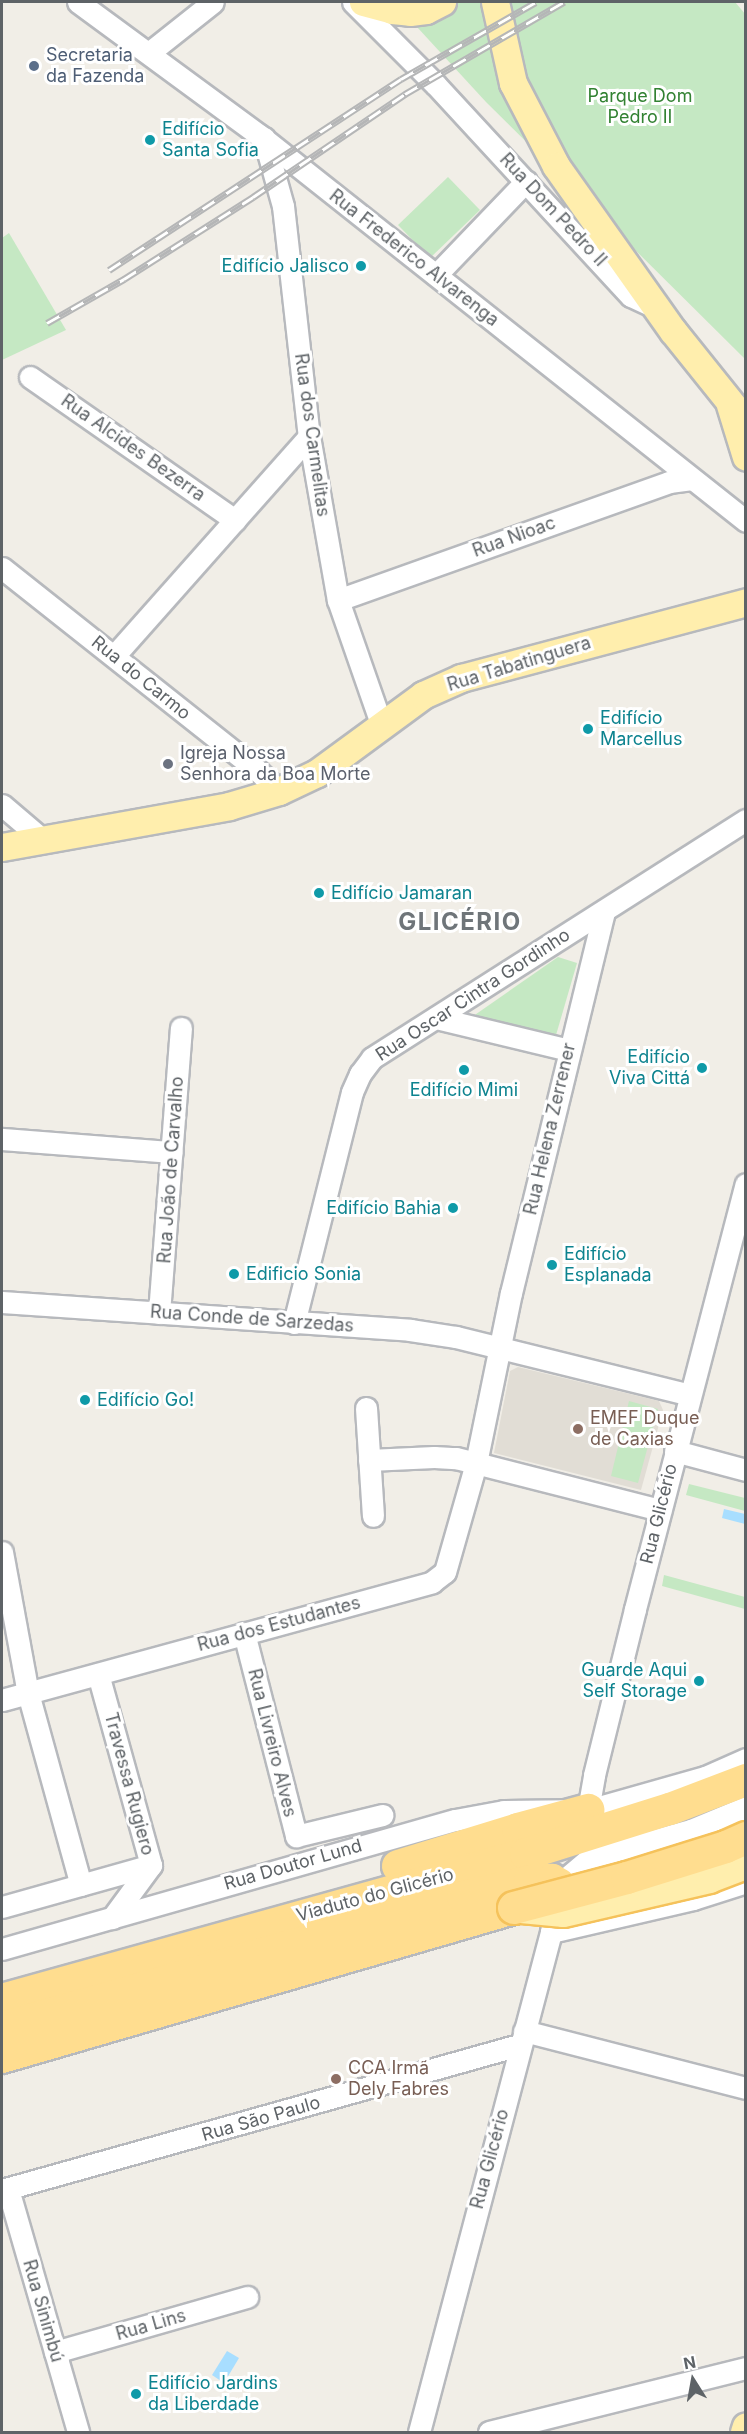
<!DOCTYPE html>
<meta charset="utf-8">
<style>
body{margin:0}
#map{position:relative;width:747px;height:2434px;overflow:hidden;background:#f1eee7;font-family:Inter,sans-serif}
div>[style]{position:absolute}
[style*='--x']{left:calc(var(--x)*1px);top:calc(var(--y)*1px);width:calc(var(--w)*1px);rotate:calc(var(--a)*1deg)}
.education>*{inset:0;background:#e1ddd5}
.green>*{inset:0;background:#c5e8c3}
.water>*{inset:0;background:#a8deff}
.roads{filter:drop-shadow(2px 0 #b7b9bd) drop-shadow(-2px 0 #b7b9bd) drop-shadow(0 2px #b7b9bd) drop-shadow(0 -2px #b7b9bd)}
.minor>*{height:21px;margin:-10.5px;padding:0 10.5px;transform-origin:10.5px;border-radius:10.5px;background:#fff}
.major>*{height:27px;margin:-13.5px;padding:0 13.5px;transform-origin:13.5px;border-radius:13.5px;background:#ffeead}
.highway>*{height:32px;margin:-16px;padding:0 16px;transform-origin:16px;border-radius:16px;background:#ffdd8f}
.rail>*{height:7px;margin-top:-3.5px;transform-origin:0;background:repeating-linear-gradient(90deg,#fff 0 14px,#b5b6b7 0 28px);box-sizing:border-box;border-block:2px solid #b5b6b7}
.bridges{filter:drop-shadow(2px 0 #f5c25b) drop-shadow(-2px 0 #f5c25b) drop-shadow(0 2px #f5c25b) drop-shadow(0 -2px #f5c25b)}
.major-bridge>*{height:27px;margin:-13.5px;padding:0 13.5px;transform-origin:13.5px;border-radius:13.5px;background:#ffeead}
.highway-bridge>*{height:32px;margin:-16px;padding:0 16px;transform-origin:16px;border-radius:16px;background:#ffdd8f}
.dots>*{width:16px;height:16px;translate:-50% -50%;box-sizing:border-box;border:3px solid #fff;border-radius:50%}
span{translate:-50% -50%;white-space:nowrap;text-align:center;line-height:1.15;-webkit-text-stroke:6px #fff;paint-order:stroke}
.service-label{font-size:18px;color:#4e5e75}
.left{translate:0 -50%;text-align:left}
.park-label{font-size:18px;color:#328232}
.culture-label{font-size:18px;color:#0d838f}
.right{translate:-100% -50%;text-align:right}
.street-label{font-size:18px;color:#5e6367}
.worship-label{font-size:18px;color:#5b616d}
.education-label{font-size:18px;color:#785e54}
.district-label{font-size:24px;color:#6f7579;font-weight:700;letter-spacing:1.5px}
.frame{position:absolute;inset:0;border:3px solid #5e6367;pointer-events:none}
.north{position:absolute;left:663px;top:2350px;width:60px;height:60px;-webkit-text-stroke:4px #fff;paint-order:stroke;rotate:349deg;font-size:16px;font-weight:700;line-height:24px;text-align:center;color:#5e6367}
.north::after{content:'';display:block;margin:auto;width:21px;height:27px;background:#5e6367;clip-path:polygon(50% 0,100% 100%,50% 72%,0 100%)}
</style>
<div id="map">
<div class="education">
<div style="clip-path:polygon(518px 1367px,659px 1401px,663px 1410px,641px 1490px,494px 1453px,510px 1371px)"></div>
</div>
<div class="green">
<div style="clip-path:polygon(394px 2px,735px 2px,746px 15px,745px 359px,486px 102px)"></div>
<div style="clip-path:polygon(448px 177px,480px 210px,430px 258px,398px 225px)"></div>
<div style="clip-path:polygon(9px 233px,66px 330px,2px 360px,2px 238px)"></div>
<div style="clip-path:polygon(558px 957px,577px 963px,554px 1042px,469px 1019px)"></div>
<div style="clip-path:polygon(629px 1401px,658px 1409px,638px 1483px,611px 1476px)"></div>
<div style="clip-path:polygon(689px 1484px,745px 1498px,745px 1511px,686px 1495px)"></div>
<div style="clip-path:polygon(664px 1575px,745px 1597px,745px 1609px,662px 1586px)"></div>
</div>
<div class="water">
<div style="clip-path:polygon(724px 1509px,745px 1514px,745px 1524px,722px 1518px)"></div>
<div style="clip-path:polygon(227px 2351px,239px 2358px,224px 2383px,212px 2375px)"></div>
</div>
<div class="roads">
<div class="minor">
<div style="--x:78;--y:2;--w:225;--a:36.3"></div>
<div style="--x:259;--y:135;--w:621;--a:38.4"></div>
<div style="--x:353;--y:2;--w:117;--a:45"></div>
<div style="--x:436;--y:85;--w:287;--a:47.3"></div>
<div style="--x:631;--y:296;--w:29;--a:25"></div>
<div style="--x:150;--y:52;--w:80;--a:-38.4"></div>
<div style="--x:264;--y:138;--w:71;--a:74.4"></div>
<div style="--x:283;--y:206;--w:231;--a:83.6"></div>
<div style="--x:309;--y:436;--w:167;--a:80"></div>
<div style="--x:338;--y:600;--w:133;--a:70.8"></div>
<div style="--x:436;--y:275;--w:130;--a:-46.2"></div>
<div style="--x:30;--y:377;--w:250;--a:34.9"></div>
<div style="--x:2;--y:568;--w:327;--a:38.4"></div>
<div style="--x:258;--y:771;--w:29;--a:44"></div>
<div style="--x:338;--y:600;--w:351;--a:-19.6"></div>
<div style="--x:669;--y:482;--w:23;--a:-7"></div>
<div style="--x:114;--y:656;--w:294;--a:-48.4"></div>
<div style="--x:2;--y:805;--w:54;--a:40.5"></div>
<div style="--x:436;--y:1018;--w:137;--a:13.5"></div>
<div style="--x:2;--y:1139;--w:170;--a:4.4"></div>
<div style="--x:2;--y:1302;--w:409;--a:3.9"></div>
<div style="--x:410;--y:1330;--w:47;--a:8.7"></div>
<div style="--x:456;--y:1337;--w:241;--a:13.9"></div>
<div style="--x:159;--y:1313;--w:286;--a:-85.6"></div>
<div style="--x:294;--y:1323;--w:238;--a:-75.9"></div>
<div style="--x:352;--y:1092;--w:20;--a:-66"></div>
<div style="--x:360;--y:1074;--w:20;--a:-53"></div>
<div style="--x:372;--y:1058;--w:443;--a:-32.5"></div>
<div style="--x:366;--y:1408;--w:108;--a:86.3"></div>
<div style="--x:675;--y:1451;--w:73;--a:15"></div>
<div style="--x:369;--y:1460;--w:65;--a:-2.6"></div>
<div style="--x:434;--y:1457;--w:22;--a:3"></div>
<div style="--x:456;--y:1458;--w:211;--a:14.3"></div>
<div style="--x:2;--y:1552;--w:143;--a:79.6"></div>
<div style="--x:28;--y:1693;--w:199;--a:74.6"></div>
<div style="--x:244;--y:1633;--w:210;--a:75.6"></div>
<div style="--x:296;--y:1836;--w:89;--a:-13.6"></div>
<div style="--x:98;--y:1674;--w:198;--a:74.5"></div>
<div style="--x:151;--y:1865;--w:66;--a:126.3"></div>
<div style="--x:2;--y:1700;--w:446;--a:-15.3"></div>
<div style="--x:432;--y:1582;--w:16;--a:-38"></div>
<div style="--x:445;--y:1572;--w:113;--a:-74.1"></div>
<div style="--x:476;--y:1463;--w:174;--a:-78.4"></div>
<div style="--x:511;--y:1293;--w:393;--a:-76.3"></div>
<div style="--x:588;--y:1810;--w:36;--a:-80"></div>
<div style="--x:594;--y:1775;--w:171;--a:-76.1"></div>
<div style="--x:635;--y:1609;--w:439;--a:-75.4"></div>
<div style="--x:2;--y:1907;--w:155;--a:-15.7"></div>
<div style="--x:551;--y:1932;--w:146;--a:-13.1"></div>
<div style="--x:693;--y:1899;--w:56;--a:-17.8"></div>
<div style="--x:2;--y:1949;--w:471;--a:-15.9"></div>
<div style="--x:455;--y:1820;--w:50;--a:-10.4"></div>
<div style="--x:504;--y:1811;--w:84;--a:-0.7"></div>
<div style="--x:588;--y:1810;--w:122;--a:-15.8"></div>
<div style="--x:705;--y:1777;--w:45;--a:-23.7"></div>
<div style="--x:524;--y:2031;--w:229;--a:14.4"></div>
<div style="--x:8;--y:2189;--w:253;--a:73.9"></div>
<div style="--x:2;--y:2190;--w:537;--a:-15.67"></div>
<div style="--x:55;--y:2352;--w:200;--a:-16"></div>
<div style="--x:419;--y:2432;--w:517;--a:-75.21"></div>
<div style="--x:551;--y:1932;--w:49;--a:-80.5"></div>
<div style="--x:559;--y:1884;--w:40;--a:-40"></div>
<div style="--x:590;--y:1858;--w:105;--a:-15.5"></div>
<div style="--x:691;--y:1830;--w:60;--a:-22.7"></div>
<div style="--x:489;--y:2432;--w:265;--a:-14"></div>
</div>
<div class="major">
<div style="--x:363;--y:2;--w:30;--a:15"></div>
<div style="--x:392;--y:10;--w:18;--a:6"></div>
<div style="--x:410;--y:12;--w:16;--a:-7"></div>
<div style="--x:426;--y:10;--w:18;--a:-27"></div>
<div style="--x:495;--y:2;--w:83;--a:77.5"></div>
<div style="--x:513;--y:83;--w:93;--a:62.6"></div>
<div style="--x:556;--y:166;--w:202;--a:54.7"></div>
<div style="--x:673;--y:331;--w:117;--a:51.3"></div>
<div style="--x:730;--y:405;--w:54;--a:72.9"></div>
<div style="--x:2;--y:847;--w:231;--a:-10.2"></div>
<div style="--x:229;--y:806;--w:52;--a:-16.7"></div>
<div style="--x:279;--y:791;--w:42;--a:-25.3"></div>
<div style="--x:317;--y:773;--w:132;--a:-36.3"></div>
<div style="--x:423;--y:695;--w:42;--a:-24.1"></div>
<div style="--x:461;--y:678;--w:295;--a:-14.9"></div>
<div style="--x:744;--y:2432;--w:6;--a:-72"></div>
</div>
<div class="highway">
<div style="--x:398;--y:1866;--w:126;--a:-17.1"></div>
<div style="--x:518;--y:1829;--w:73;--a:-15.2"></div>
<div style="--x:2;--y:2000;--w:544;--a:-15.57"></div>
<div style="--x:526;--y:1854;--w:151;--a:-17.4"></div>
<div style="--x:670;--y:1809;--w:81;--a:-20.9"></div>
<div style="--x:2;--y:2028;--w:479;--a:-15.9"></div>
<div style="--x:463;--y:1897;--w:69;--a:-13.4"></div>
<div style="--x:530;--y:1881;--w:22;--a:-3"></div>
<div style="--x:552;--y:1880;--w:8;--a:30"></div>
<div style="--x:2;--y:2057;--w:533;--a:-16.23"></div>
</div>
</div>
<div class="rail">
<div style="--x:109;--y:270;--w:349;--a:-33.2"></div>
<div style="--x:401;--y:79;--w:155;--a:-29.7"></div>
<div style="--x:47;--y:323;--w:89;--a:-29.7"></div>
<div style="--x:124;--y:279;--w:153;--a:-32.4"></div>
<div style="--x:253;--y:197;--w:184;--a:-34.1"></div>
<div style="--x:405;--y:94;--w:184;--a:-30.1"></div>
</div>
<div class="bridges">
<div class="major-bridge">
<div style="--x:521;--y:1909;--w:42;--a:5.4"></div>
<div style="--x:563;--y:1913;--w:150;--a:-13.1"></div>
<div style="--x:709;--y:1879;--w:40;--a:-21"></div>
</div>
<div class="highway-bridge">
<div style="--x:514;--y:1908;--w:117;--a:-14.9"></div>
<div style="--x:627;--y:1878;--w:104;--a:-17.4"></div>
<div style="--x:726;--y:1847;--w:22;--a:-24"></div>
</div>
</div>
<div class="dots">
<div style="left:34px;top:66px;background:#5c6f8a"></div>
<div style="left:150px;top:140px;background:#0f9aa8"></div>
<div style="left:361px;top:266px;background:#0f9aa8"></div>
<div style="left:588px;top:729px;background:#0f9aa8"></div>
<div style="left:168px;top:764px;background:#6b7280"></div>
<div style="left:319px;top:893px;background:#0f9aa8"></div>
<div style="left:702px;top:1068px;background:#0f9aa8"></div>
<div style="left:464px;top:1070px;background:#0f9aa8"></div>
<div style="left:453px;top:1208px;background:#0f9aa8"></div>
<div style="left:552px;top:1265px;background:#0f9aa8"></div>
<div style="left:234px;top:1274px;background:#0f9aa8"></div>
<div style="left:85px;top:1400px;background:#0f9aa8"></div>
<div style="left:578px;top:1429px;background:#8d6e63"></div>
<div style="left:699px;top:1681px;background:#0f9aa8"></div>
<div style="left:336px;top:2079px;background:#8d6e63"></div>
<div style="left:136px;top:2394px;background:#0f9aa8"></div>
</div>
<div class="service-label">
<span class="left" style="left:46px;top:66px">Secretaria<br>da Fazenda</span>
</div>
<div class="park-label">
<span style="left:640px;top:107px">Parque Dom<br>Pedro II</span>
</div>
<div class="culture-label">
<span class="left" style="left:162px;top:140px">Edifício<br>Santa Sofia</span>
<span class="right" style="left:349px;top:266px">Edifício Jalisco</span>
<span class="left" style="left:600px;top:729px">Edifício<br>Marcellus</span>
<span class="left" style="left:331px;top:893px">Edifício Jamaran</span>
<span class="right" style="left:690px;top:1068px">Edifício<br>Viva Cittá</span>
<span style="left:464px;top:1090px">Edifício Mimi</span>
<span class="right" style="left:441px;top:1208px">Edifício Bahia</span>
<span class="left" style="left:564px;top:1265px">Edifício<br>Esplanada</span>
<span class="left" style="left:246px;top:1274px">Edificio Sonia</span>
<span class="left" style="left:97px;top:1400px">Edifício Go!</span>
<span class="right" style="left:687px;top:1681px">Guarde Aqui<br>Self Storage</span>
<span class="left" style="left:148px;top:2394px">Edifício Jardins<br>da Liberdade</span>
</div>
<div class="street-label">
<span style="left:553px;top:210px;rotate:47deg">Rua Dom Pedro II</span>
<span style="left:414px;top:258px;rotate:38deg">Rua Frederico Alvarenga</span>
<span style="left:312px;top:435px;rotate:82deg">Rua dos Carmelitas</span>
<span style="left:133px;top:448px;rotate:35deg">Rua Alcides Bezerra</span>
<span style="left:514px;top:537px;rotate:-20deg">Rua Nioac</span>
<span style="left:519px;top:664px;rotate:-17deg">Rua Tabatinguera</span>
<span style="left:141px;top:678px;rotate:39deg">Rua do Carmo</span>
<span style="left:473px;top:995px;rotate:-33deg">Rua Oscar Cintra Gordinho</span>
<span style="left:550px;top:1129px;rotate:-77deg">Rua Helena Zerrener</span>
<span style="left:171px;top:1170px;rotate:-86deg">Rua João de Carvalho</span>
<span style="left:252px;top:1319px;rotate:4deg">Rua Conde de Sarzedas</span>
<span style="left:659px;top:1514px;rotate:-76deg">Rua Glicério</span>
<span style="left:279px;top:1624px;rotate:-15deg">Rua dos Estudantes</span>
<span style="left:272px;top:1743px;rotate:76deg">Rua Livreiro Alves</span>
<span style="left:129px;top:1784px;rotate:75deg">Travessa Rugiero</span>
<span style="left:293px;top:1865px;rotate:-16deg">Rua Doutor Lund</span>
<span style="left:375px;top:1895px;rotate:-15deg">Viaduto do Glicério</span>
<span style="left:261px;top:2119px;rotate:-16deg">Rua São Paulo</span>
<span style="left:490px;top:2159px;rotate:-75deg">Rua Glicério</span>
<span style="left:43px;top:2311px;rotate:74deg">Rua Sinimbú</span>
<span style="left:151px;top:2325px;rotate:-16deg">Rua Lins</span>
</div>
<div class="worship-label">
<span class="left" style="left:180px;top:764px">Igreja Nossa<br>Senhora da Boa Morte</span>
</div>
<div class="education-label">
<span class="left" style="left:590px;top:1429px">EMEF Duque<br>de Caxias</span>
<span class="left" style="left:348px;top:2079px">CCA Irmã<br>Dely Fabres</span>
</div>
<div class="district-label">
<span style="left:460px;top:922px">GLICÉRIO</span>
</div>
<div class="frame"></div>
<div class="north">N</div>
</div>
